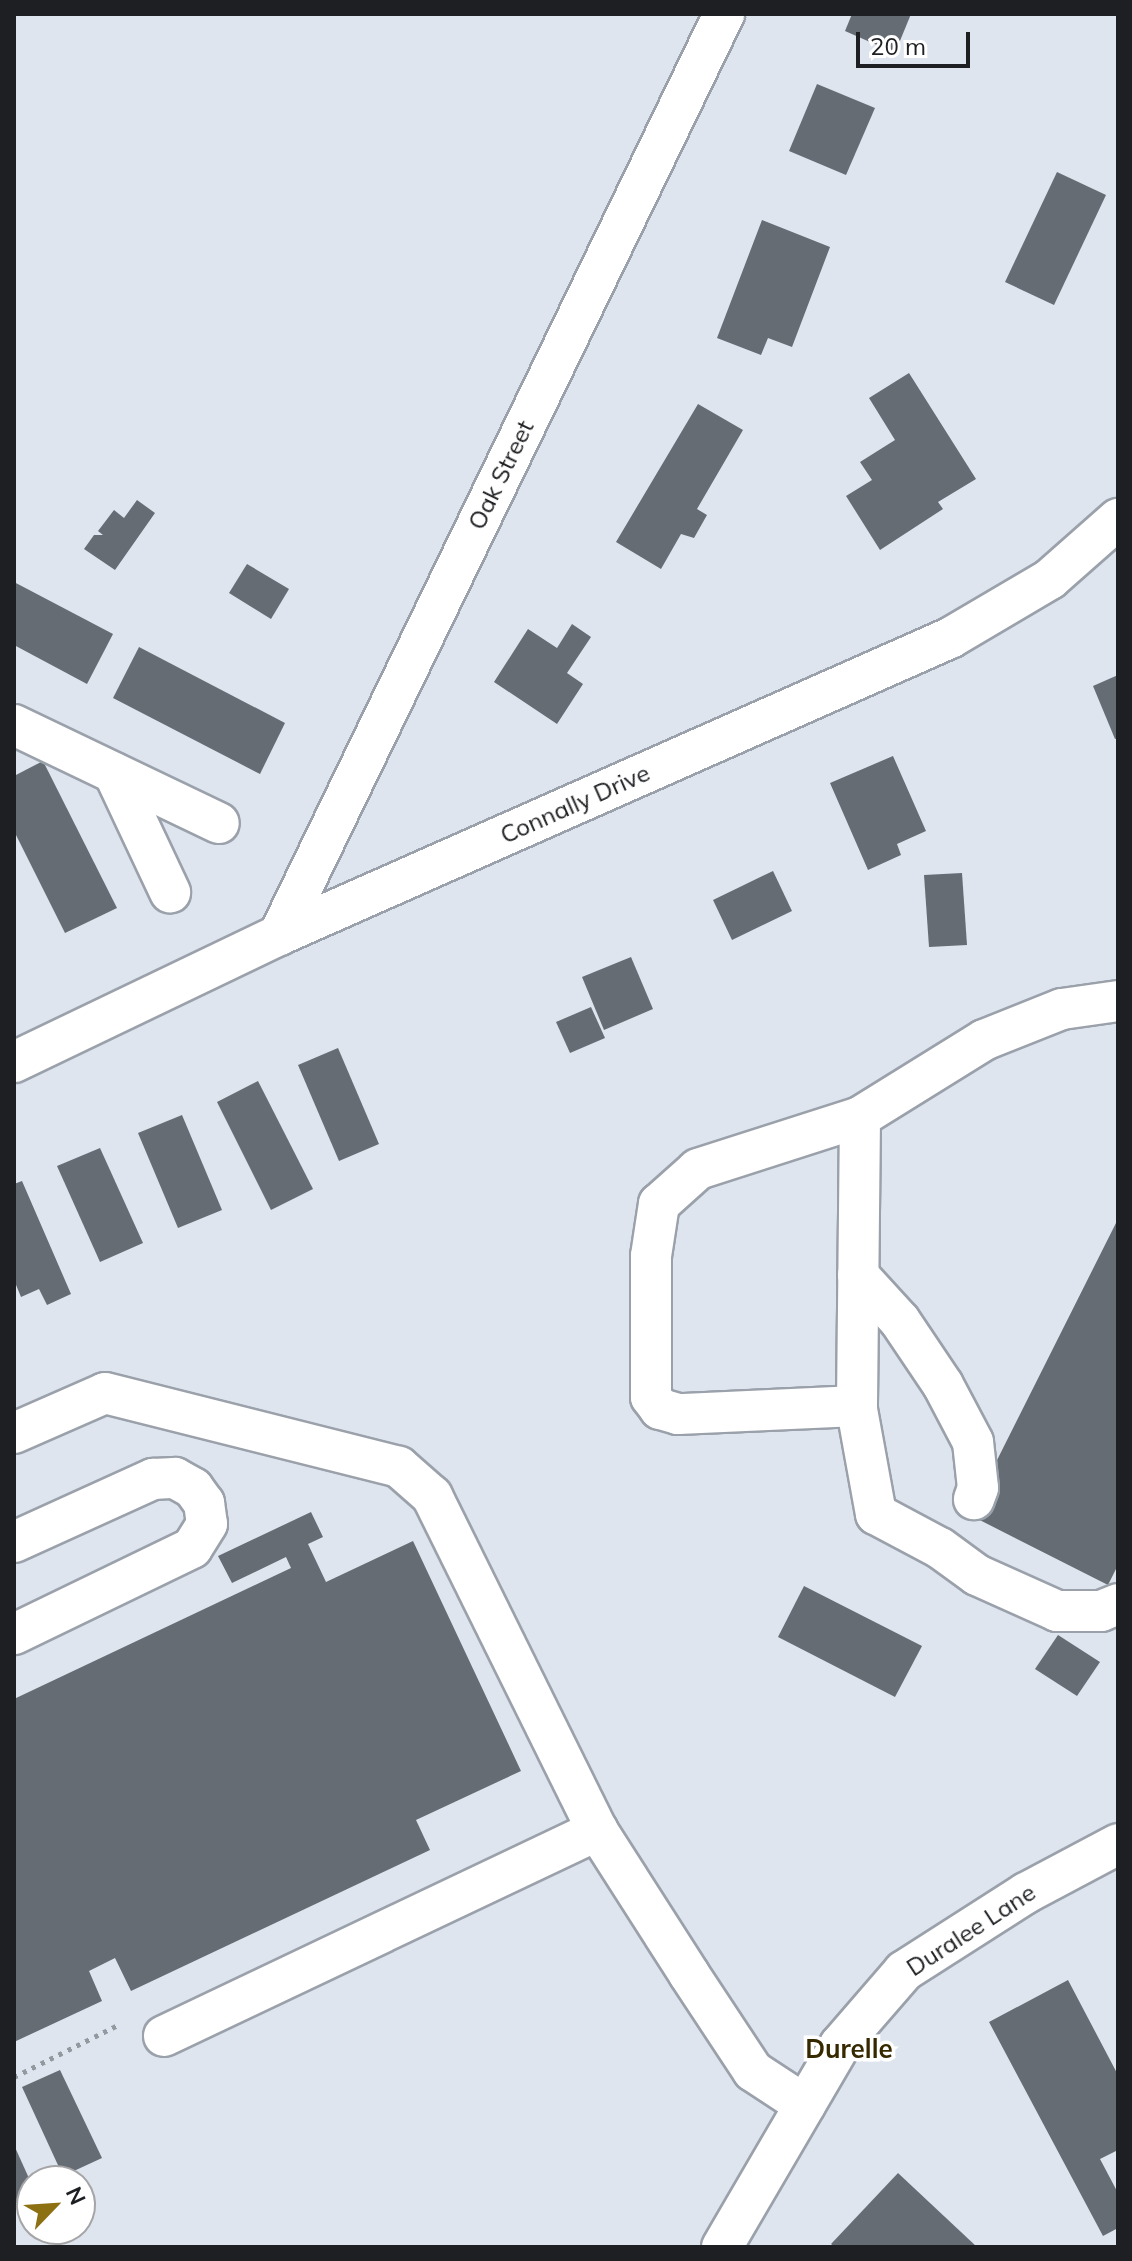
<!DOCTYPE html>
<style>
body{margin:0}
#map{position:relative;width:1132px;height:2261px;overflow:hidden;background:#dee5ee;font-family:Mulish,sans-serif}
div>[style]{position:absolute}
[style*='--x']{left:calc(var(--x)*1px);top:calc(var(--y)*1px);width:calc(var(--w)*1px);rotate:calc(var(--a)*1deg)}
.building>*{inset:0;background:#666c74}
.path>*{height:5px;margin-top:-2.5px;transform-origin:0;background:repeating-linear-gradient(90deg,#94999f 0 4px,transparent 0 10px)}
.roads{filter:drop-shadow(2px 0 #9ba1aa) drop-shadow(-2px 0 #9ba1aa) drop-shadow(0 2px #9ba1aa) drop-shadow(0 -2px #9ba1aa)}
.minor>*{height:40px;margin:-20px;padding:0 20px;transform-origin:20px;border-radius:20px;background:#fff}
span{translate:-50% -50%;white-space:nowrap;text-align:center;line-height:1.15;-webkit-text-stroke:7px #fff;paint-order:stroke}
.street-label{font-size:24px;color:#1d1f22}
.neighbourhood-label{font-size:26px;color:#362900;font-weight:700}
.frame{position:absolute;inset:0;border:16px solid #1d1f22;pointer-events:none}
.north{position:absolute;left:16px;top:2165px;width:80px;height:80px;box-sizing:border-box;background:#fff;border:2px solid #a5a5a7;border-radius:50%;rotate:65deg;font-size:22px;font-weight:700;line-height:32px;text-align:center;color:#1d1f22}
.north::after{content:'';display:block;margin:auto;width:28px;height:36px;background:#8c7012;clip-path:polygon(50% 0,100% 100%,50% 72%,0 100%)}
.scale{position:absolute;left:856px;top:32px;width:114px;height:36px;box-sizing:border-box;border:4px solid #1d1f22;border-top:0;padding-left:10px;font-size:24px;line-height:28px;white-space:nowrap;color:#1d1f22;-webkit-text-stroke:6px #fff;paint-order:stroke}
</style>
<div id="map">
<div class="building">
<div style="clip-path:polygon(852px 14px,911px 14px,895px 53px,845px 31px)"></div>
<div style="clip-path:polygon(817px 84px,875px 108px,846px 175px,789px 151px)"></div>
<div style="clip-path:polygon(1057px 172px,1106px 195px,1054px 305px,1005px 282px)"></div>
<div style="clip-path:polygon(762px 220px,830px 247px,792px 347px,768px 338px,761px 355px,717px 338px)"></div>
<div style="clip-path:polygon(909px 373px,976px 479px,938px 502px,943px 509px,880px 550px,846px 496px,872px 480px,860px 462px,895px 440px,869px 398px)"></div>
<div style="clip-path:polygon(698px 404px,743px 430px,697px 509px,707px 515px,694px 538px,681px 534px,661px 569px,616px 542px)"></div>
<div style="clip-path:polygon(137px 500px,155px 513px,115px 570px,84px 549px,94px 535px,103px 535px,98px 531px,114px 510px,124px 518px)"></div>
<div style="clip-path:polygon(247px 564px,289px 589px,271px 619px,229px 593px)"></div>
<div style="clip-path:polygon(14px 582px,113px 634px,87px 684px,14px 645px)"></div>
<div style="clip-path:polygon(572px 624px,591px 637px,567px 673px,583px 684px,557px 724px,494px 682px,528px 629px,557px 648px)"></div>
<div style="clip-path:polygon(139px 647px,285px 723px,260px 774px,113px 698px)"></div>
<div style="clip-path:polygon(1118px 675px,1118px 738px,1115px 739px,1093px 686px)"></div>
<div style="clip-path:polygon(893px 756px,926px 831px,897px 844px,901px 855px,868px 870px,830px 783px)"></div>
<div style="clip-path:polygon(43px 761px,117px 908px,65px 933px,14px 831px,14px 776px)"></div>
<div style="clip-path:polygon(773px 871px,792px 911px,732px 940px,713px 900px)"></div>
<div style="clip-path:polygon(962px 873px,967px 945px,929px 947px,924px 875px)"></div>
<div style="clip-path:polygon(631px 957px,653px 1009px,604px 1030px,582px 977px)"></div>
<div style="clip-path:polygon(591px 1007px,605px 1038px,570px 1053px,556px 1022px)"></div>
<div style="clip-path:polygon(338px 1048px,379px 1144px,339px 1161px,298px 1065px)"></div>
<div style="clip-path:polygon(258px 1081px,313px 1189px,271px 1210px,217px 1102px)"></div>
<div style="clip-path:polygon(182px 1115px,222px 1210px,178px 1228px,138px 1133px)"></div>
<div style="clip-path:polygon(100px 1148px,143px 1243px,100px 1262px,57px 1166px)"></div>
<div style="clip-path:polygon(22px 1181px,71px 1294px,47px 1305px,39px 1289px,21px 1297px,14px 1280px,14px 1184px)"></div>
<div style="clip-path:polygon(1118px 1219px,1118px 1565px,1108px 1585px,954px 1507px,960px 1494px,976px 1502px)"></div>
<div style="clip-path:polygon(311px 1512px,323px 1537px,308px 1544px,326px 1582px,413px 1541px,521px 1771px,416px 1820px,430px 1850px,131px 1991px,115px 1958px,89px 1971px,102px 2001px,14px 2042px,14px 1699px,291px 1568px,286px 1557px,232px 1583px,218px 1556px)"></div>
<div style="clip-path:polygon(804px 1586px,922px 1646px,895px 1697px,778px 1637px)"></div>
<div style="clip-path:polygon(1058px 1635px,1100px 1662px,1077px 1696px,1035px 1669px)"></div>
<div style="clip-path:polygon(1068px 1980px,1118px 2075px,1118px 2150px,1100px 2159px,1118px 2193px,1118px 2228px,1103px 2236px,989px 2022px)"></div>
<div style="clip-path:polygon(60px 2070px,102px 2158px,63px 2176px,22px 2087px)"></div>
<div style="clip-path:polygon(14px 2145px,32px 2185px,32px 2196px,14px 2204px)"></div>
<div style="clip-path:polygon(898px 2173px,977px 2247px,835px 2247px,831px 2244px)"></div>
</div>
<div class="path">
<div style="--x:14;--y:2077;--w:119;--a:-26.6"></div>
</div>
<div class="roads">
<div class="minor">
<div style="--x:14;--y:725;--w:227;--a:25.6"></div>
<div style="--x:114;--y:773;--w:132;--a:64.8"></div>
<div style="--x:279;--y:935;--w:1023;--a:-64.21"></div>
<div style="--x:14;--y:1062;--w:294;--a:-25.6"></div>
<div style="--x:279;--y:935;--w:734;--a:-23.88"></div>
<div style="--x:950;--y:638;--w:116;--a:-30.5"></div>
<div style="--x:1050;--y:579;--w:91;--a:-41.4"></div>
<div style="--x:860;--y:1117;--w:289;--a:90.6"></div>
<div style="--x:857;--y:1406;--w:179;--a:177.4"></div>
<div style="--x:678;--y:1414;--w:19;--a:-164"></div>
<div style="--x:660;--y:1409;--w:15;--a:-127"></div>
<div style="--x:651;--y:1397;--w:141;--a:-90"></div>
<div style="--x:651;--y:1256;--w:53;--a:-81.3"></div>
<div style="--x:659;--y:1204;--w:52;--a:-41.9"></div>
<div style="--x:698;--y:1169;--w:170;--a:-17.8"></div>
<div style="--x:860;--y:1117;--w:146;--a:-31.8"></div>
<div style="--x:984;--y:1040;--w:84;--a:-21.7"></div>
<div style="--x:1062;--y:1009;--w:57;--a:-8.1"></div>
<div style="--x:858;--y:1275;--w:62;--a:47.6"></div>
<div style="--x:900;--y:1321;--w:77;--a:56.1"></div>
<div style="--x:943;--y:1385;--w:64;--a:62.2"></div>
<div style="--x:973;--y:1442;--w:46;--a:83.8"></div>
<div style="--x:978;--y:1488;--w:12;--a:110"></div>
<div style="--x:856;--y:1404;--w:112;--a:79.7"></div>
<div style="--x:876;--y:1514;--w:72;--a:28"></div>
<div style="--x:940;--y:1548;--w:46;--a:36.1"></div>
<div style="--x:977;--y:1575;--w:88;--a:24.2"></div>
<div style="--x:1057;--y:1611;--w:44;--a:0"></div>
<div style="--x:1101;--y:1611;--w:18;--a:-22"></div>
<div style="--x:14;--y:1433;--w:99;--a:-23.7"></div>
<div style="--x:105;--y:1393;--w:303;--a:14.1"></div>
<div style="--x:399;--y:1467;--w:44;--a:41.3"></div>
<div style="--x:432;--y:1496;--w:373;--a:63.7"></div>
<div style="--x:597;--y:1830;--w:171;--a:57.4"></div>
<div style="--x:689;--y:1974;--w:116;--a:56.6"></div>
<div style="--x:753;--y:2071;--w:62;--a:33.2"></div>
<div style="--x:14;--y:1542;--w:153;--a:-24.4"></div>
<div style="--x:153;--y:1479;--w:22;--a:-3"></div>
<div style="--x:175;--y:1478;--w:21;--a:29"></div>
<div style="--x:193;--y:1488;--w:19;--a:54"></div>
<div style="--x:204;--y:1503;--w:21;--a:82"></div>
<div style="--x:207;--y:1524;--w:28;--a:122"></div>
<div style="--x:192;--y:1548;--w:198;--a:154.2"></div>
<div style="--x:164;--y:2036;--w:480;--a:-25.4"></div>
<div style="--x:722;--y:2247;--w:234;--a:-59.7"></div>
<div style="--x:840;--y:2045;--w:98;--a:-49.1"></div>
<div style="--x:904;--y:1971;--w:145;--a:-32.6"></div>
<div style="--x:1026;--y:1893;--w:104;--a:-28"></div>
</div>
</div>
<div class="street-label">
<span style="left:501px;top:475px;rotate:-64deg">Oak Street</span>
<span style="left:575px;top:804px;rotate:-24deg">Connally Drive</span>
<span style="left:971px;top:1930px;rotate:-33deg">Duralee Lane</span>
</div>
<div class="neighbourhood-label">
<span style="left:849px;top:2049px">Durelle</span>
</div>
<div class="frame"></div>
<div class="north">N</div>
<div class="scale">20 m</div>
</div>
